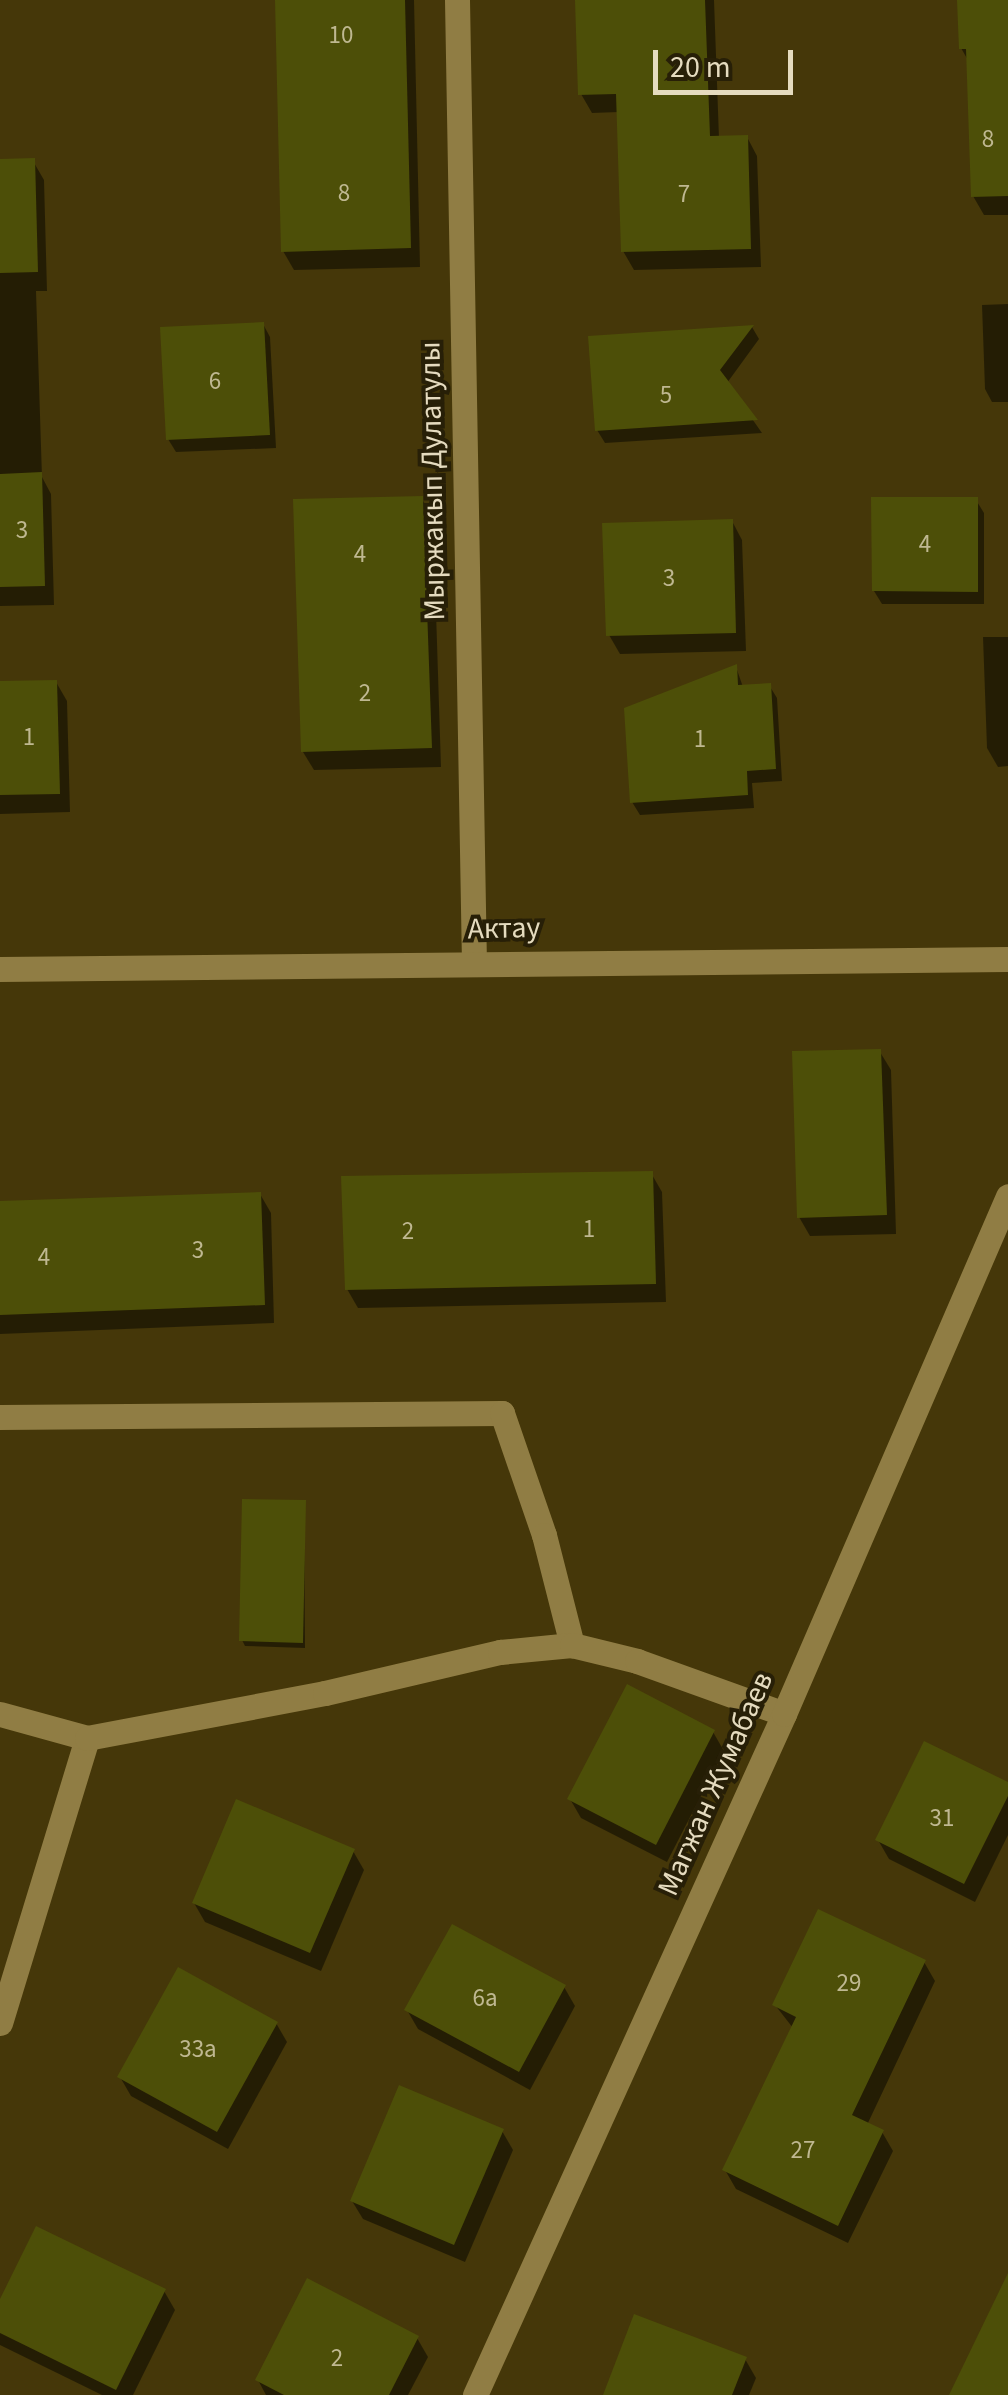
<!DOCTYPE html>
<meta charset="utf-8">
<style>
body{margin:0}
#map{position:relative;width:1008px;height:2395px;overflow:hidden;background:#453709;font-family:"Source Sans 3",sans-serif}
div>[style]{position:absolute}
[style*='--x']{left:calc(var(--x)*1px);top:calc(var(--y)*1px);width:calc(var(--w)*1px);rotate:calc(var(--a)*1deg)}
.shadow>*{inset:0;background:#0007}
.building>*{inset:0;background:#4d4f08}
.lane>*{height:25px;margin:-12.5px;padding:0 12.5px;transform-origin:12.5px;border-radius:12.5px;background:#907d44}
.street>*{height:25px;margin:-12.5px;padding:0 12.5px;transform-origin:12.5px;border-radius:12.5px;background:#907d44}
.secondary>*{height:25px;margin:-12.5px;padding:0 12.5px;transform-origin:12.5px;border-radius:12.5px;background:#907d44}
span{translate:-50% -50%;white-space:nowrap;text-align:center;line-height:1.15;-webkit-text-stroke:8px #271f07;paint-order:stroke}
.number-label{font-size:25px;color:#bfb891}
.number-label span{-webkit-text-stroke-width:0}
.street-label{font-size:30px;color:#e5dbbf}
.scale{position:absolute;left:653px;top:50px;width:140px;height:45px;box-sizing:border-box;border:5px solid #e5dbbf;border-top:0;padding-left:12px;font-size:30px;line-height:35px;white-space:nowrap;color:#e5dbbf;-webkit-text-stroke:8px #271f07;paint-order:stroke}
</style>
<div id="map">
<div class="shadow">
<div style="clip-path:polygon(277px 0,414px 0,420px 267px,294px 270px,283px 251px)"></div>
<div style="clip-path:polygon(578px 0,714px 0,719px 138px,747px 137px,757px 156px,761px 267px,634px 270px,623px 251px,619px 112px,592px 113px,581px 94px)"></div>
<div style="clip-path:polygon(960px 0,1008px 0,1008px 215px,984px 215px,973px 196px,969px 62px,961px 48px)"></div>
<div style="clip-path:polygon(33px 161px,44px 180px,47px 291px,36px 291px,42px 477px,51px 494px,54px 605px,0 606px,0 162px)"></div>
<div style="clip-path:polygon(1008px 304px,1008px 402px,992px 402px,985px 389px,982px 305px)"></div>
<div style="clip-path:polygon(263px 324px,270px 337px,276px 448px,176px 452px,168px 439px)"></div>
<div style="clip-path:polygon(752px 327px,759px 339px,727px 383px,762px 433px,605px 443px,597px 430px)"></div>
<div style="clip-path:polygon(422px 499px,433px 518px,441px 767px,314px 770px,303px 752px)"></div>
<div style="clip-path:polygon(976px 500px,984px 513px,984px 604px,882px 604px,874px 591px)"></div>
<div style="clip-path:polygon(732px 521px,742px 540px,746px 651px,620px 654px,609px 635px)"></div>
<div style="clip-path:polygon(983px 637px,1008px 637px,1008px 766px,998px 767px,987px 748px)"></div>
<div style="clip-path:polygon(736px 667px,743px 687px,769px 685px,777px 698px,782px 781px,752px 783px,754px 808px,640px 815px,632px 802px)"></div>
<div style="clip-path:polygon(56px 682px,67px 701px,70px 812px,0 814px,0 684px)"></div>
<div style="clip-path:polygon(880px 1052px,891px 1070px,896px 1234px,810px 1236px,799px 1217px)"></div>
<div style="clip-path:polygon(651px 1173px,662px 1192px,666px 1302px,358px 1308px,347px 1289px)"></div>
<div style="clip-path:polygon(260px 1194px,271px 1213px,274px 1323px,0 1334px,0 1203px)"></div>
<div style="clip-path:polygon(304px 1502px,305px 1648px,245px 1646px,242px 1640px)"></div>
<div style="clip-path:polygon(713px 1732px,724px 1751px,667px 1862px,581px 1818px,570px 1799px)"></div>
<div style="clip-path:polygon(1008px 1784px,1008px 1835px,975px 1902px,889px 1859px,878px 1840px)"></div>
<div style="clip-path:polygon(353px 1851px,364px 1870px,321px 1971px,205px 1922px,194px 1903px)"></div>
<div style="clip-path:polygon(924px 1962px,935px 1981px,867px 2125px,882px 2132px,893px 2151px,848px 2243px,736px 2189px,725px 2170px,793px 2028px,775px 2005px)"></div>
<div style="clip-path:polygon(564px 1987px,575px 2006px,530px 2090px,418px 2029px,407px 2010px)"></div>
<div style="clip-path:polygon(276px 2023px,287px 2042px,228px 2149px,131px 2096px,120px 2077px)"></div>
<div style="clip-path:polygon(502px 2131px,513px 2150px,465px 2262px,363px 2219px,352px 2201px)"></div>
<div style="clip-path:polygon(164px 2291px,175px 2310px,133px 2395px,102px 2395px,0 2345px,0 2304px)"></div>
<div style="clip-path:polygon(417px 2338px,428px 2357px,408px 2395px,266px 2395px,258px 2380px)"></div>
<div style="clip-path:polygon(745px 2359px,756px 2378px,749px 2395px,606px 2395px)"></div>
</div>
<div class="building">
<div style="clip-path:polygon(275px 0,405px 0,411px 248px,281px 252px)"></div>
<div style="clip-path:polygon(575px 0,705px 0,710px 136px,748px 135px,751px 249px,621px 252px,616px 94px,578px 95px)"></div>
<div style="clip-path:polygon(957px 0,1008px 0,1008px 196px,971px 197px,966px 49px,959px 49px)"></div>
<div style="clip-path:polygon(35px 158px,38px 272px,0 273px,0 159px)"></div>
<div style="clip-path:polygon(264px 322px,270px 435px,166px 440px,160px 327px)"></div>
<div style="clip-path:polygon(754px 325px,720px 370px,758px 420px,595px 431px,588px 336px)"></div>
<div style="clip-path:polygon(42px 472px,45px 586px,0 587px,0 474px)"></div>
<div style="clip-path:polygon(423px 496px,432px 748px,301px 752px,293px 499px)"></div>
<div style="clip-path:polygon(871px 497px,978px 497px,978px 592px,872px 591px)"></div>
<div style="clip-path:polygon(733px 519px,736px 633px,606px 636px,602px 523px)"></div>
<div style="clip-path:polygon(737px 664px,738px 685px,771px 683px,776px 769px,747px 771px,748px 795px,630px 803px,624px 708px)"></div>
<div style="clip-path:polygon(57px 680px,60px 794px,0 795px,0 681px)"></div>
<div style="clip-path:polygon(881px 1049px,887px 1215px,797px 1218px,792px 1051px)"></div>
<div style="clip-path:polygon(653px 1171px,656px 1284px,345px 1290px,341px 1176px)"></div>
<div style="clip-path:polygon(261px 1192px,265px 1305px,0 1315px,0 1201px)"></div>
<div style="clip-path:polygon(242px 1499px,306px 1500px,303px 1643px,239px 1641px)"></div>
<div style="clip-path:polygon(627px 1684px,715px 1730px,656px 1845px,567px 1799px)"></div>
<div style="clip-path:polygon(924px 1741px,1008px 1782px,1008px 1796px,964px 1884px,875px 1840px)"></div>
<div style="clip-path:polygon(236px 1799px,355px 1849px,310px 1953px,192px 1903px)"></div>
<div style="clip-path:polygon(818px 1909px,926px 1960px,852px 2115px,884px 2130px,838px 2226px,722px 2170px,796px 2017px,772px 2005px)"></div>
<div style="clip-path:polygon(452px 1924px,566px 1985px,519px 2072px,404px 2010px)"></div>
<div style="clip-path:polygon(178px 1967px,278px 2022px,217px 2132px,117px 2077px)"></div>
<div style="clip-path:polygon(399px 2085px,504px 2129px,454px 2245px,350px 2201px)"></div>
<div style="clip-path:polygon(36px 2226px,166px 2289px,116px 2390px,0 2333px,0 2299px)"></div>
<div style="clip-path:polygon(1008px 2273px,1008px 2395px,949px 2395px)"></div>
<div style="clip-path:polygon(307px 2278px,419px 2336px,389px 2395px,284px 2395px,255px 2380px)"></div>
<div style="clip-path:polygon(634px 2314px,747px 2357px,732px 2395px,603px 2395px)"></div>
</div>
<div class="lane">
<div style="--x:0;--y:1417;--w:502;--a:-0.46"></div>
<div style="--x:0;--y:2023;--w:298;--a:-73"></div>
</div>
<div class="street">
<div style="--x:457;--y:0;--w:961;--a:88.99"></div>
<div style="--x:502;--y:1413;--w:129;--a:71"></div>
<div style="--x:544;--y:1535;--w:114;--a:75.7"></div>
<div style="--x:0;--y:1714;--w:90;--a:15.4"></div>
<div style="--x:87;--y:1738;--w:242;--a:-10.7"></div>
<div style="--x:325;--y:1693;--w:180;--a:-13.2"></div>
<div style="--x:500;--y:1652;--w:72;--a:-5.6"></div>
<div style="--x:572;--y:1645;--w:67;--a:13.8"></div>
<div style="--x:637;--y:1661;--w:156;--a:19.8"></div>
<div style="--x:475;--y:2395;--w:748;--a:-65.59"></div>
<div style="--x:784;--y:1714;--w:564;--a:-66.61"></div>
</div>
<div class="secondary">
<div style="--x:0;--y:969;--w:1008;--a:-0.57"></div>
</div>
<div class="number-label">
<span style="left:341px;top:35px">10</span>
<span style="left:988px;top:139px">8</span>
<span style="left:344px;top:193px">8</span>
<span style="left:684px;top:194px">7</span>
<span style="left:215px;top:381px">6</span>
<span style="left:666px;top:395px">5</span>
<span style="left:22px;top:530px">3</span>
<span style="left:925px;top:544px">4</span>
<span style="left:360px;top:554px">4</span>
<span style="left:669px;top:578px">3</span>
<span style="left:365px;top:693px">2</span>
<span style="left:29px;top:737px">1</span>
<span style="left:700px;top:739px">1</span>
<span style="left:589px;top:1229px">1</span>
<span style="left:408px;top:1231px">2</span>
<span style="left:198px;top:1250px">3</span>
<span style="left:44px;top:1257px">4</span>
<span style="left:942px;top:1818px">31</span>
<span style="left:849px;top:1983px">29</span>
<span style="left:485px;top:1998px">6а</span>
<span style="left:198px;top:2049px">33а</span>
<span style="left:803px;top:2150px">27</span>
<span style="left:337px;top:2358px">2</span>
</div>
<div class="street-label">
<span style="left:433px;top:481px;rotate:-91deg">Мыржакып Дулатулы</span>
<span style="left:504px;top:929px;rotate:-1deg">Актау</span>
<span style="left:716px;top:1784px;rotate:-66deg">Магжан Жумабаев</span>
</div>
<div class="scale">20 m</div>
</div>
